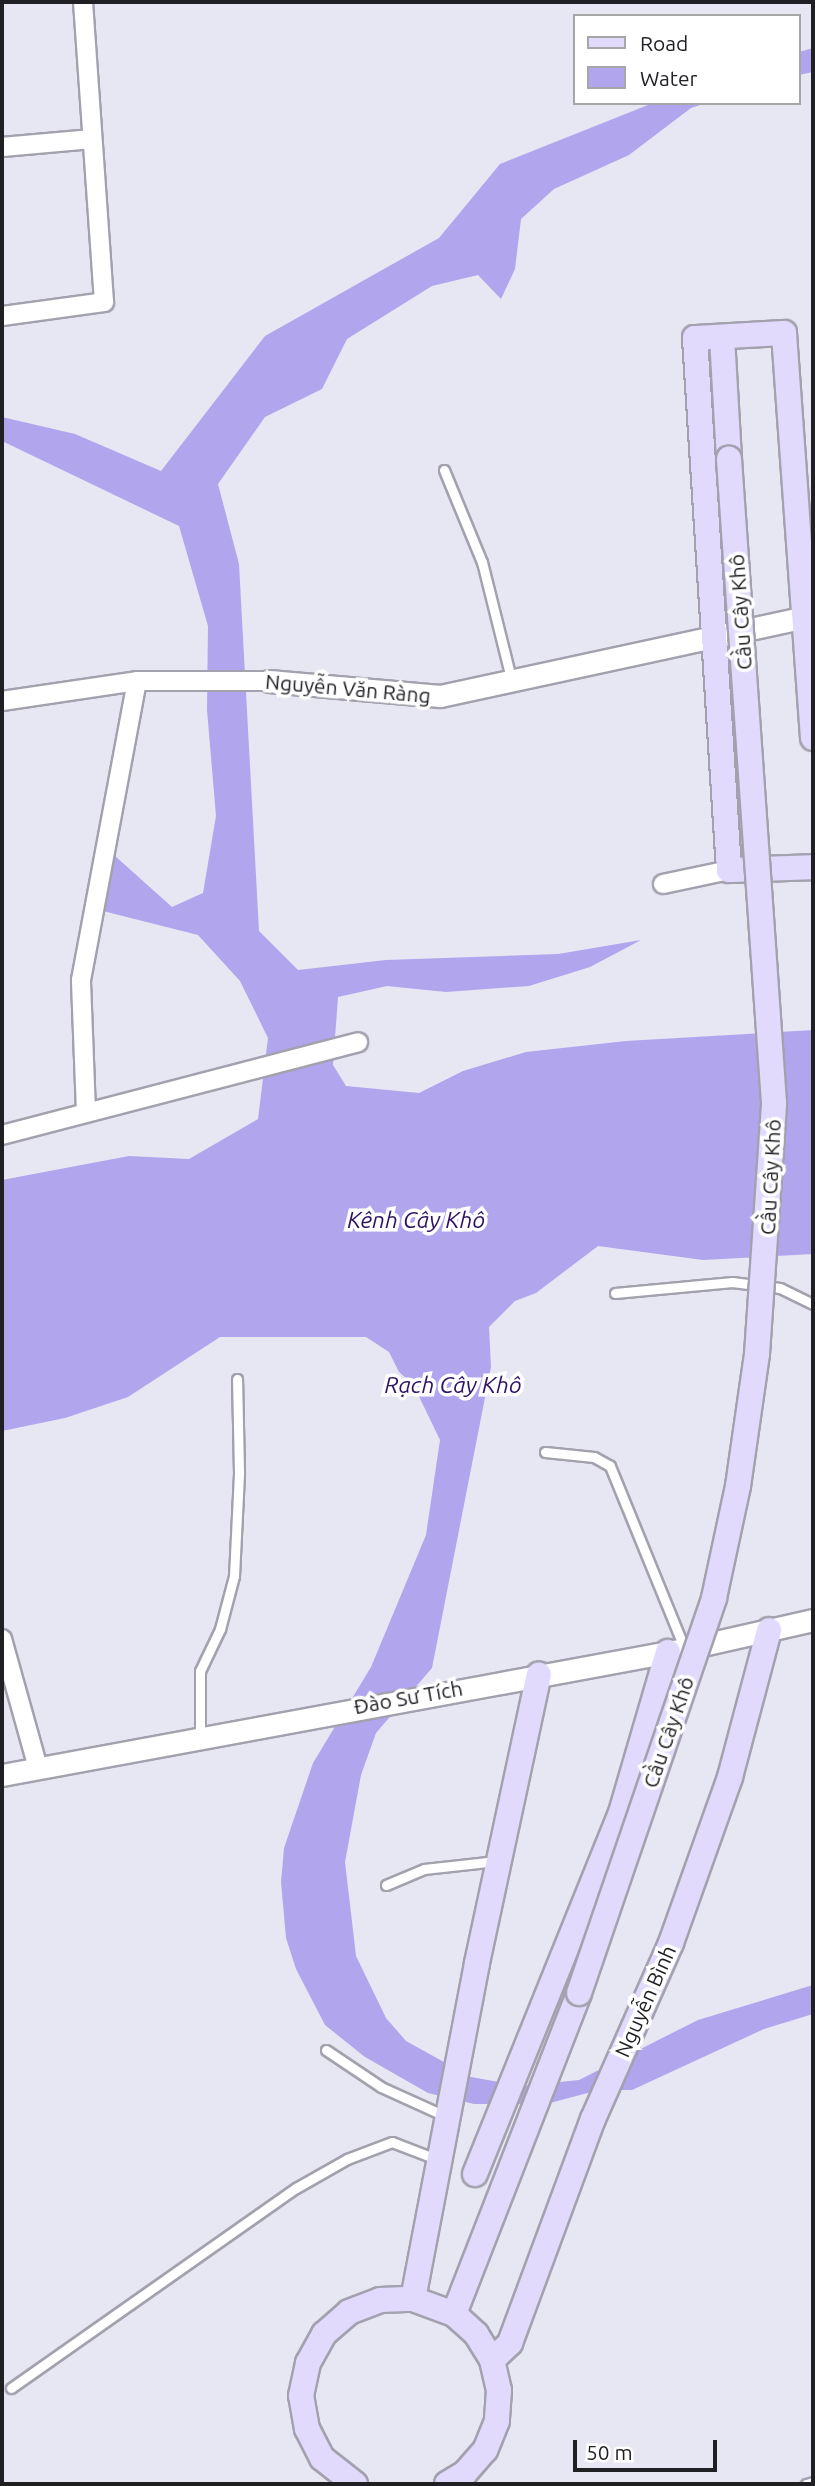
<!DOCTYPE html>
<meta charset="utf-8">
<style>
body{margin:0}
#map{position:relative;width:815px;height:2486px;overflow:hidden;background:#e7e6f3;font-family:Ubuntu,sans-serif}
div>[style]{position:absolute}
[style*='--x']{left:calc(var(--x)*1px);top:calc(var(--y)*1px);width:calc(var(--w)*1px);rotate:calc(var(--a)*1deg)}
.water>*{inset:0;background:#b1a5ed}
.roads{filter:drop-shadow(2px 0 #a3a1ae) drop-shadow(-2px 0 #a3a1ae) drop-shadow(0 2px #a3a1ae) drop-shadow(0 -2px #a3a1ae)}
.service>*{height:9px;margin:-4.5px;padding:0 4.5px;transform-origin:4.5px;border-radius:4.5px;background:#fff}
.minor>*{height:18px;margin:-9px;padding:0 9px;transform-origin:9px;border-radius:9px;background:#fff}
.tertiary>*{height:21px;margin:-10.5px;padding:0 10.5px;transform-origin:10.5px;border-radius:10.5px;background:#fff}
.secondary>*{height:24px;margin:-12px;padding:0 12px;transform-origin:12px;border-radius:12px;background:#e1dafc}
.bridges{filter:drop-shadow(2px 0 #a3a1ae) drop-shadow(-2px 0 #a3a1ae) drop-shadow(0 2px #a3a1ae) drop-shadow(0 -2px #a3a1ae)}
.secondary-bridge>*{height:24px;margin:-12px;padding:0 12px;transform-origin:12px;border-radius:12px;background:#e1dafc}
span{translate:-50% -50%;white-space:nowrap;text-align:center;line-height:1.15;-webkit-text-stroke:7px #fff;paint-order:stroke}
.street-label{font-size:21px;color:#201f24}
.water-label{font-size:23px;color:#2e1365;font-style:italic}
.frame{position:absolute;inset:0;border:4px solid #201f24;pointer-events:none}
.legend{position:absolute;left:573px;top:14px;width:228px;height:91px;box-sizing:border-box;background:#fff;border:2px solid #a6a5a7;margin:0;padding:9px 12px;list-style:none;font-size:21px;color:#201f24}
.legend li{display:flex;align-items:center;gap:14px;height:35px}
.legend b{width:35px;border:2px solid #a6a5a7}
.scale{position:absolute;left:573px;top:2440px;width:144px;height:32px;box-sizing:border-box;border:4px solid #201f24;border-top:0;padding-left:9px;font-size:21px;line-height:24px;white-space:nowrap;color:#201f24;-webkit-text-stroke:5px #fff;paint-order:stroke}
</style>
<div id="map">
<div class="water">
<div style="clip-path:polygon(813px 48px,813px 72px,799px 75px,799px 52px)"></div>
<div style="clip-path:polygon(653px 103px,706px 103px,691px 108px,629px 155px,554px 189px,521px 219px,515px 269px,501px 299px,478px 275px,432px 286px,347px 339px,322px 389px,265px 417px,218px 484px,239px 564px,259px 931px,298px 970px,386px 960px,558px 954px,641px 940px,590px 967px,529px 986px,446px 992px,387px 986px,338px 997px,333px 1065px,346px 1086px,419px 1093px,463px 1071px,526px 1052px,626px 1041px,813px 1030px,813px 1254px,703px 1260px,598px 1246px,536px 1293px,515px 1301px,489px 1327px,491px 1367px,432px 1668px,376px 1733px,361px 1775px,345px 1862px,356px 1956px,386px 2018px,406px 2041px,471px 2077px,522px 2086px,579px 2080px,698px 2020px,813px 1985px,813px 2014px,764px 2029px,632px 2090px,599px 2090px,546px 2104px,474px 2104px,428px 2093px,365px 2057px,325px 2025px,296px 1969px,286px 1938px,281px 1882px,284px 1848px,313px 1763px,371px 1667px,426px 1535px,440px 1440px,413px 1384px,399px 1372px,389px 1352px,366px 1337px,220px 1337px,128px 1397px,65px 1418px,2px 1431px,2px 1180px,129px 1156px,189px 1159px,258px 1119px,268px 1038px,240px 981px,198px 935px,103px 911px,115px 856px,172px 907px,203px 893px,216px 816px,207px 710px,208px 626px,179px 526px,2px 441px,2px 417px,75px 434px,161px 471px,265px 336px,439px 238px,500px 164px)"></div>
</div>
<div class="roads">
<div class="service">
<div style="--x:444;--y:470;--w:100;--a:67.6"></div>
<div style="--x:482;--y:562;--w:120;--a:76"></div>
<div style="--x:615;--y:1293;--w:118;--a:-5.4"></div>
<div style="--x:732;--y:1282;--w:48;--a:7.1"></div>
<div style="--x:780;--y:1288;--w:37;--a:26"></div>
<div style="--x:545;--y:1452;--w:49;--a:5.8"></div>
<div style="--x:594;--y:1457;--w:18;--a:29"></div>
<div style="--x:610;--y:1466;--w:196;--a:67.8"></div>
<div style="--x:200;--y:1738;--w:67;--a:-90"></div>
<div style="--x:200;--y:1671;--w:47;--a:-64.5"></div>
<div style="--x:220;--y:1629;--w:55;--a:-75.2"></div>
<div style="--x:234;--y:1576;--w:104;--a:-87.2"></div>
<div style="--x:239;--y:1472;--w:93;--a:-91.2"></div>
<div style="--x:386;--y:1885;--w:41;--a:-22.8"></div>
<div style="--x:424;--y:1869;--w:73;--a:-6.3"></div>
<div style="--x:326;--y:2050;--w:66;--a:33.9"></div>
<div style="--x:381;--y:2087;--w:70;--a:24.4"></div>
<div style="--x:11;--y:2388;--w:348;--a:-35.1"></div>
<div style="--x:296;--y:2188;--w:59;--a:-29.6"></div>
<div style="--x:347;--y:2159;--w:48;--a:-20.7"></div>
<div style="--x:392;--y:2142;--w:47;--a:21.1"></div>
<div style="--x:806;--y:2484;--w:7;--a:-16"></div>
</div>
<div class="minor">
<div style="--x:2;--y:147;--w:90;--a:-5.1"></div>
<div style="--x:2;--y:316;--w:103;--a:-7.8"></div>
<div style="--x:104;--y:302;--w:301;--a:-94"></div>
<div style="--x:2;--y:701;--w:136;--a:-8.4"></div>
<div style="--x:137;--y:681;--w:132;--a:0"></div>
<div style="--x:663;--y:884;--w:67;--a:-12"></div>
<div style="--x:86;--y:1112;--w:132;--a:-92.2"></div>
<div style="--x:81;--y:980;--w:304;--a:-79.4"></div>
<div style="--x:2;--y:1135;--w:368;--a:-14.6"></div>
<div style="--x:2;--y:1639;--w:134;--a:74.4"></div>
</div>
<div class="tertiary">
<div style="--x:269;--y:681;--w:172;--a:5"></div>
<div style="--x:440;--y:696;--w:373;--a:-12.2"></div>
<div style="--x:2;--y:1775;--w:695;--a:-10.45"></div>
<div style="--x:685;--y:1649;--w:131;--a:-12.8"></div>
</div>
<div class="secondary">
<div style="--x:722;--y:337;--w:122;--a:86.7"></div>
<div style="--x:813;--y:738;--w:406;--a:-94.1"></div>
<div style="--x:784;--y:333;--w:89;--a:176.8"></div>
<div style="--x:695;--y:338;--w:533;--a:86.34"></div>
<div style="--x:729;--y:870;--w:84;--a:-2"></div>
<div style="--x:475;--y:2174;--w:386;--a:-68"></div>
<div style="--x:620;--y:1816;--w:171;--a:-73.7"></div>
<div style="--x:413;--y:2299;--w:342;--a:-79.2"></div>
<div style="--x:477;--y:1963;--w:295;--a:-77.9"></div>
<div style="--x:454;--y:2314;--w:344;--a:-68.7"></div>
<div style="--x:492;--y:2360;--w:25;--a:-43"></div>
<div style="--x:510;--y:2343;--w:239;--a:-69.7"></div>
<div style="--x:593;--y:2119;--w:193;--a:-66.1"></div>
<div style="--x:671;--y:1943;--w:176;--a:-70.4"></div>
<div style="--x:730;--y:1777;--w:152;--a:-75.1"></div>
<div style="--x:355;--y:2484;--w:42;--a:-141.8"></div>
<div style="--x:322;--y:2458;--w:33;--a:-117"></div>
<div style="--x:307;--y:2429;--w:34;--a:-100"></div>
<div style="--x:301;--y:2396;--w:34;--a:-78"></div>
<div style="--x:308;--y:2363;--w:33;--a:-61"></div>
<div style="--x:324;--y:2334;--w:33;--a:-41"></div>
<div style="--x:349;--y:2312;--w:33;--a:-21"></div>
<div style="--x:380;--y:2300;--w:33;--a:-2"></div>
<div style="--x:413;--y:2299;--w:44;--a:20.1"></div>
<div style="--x:454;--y:2314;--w:30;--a:42"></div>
<div style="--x:476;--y:2334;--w:31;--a:58"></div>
<div style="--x:492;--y:2360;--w:31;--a:77"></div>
<div style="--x:499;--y:2390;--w:31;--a:94"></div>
<div style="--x:497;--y:2421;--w:31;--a:112"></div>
<div style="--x:485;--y:2450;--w:30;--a:131"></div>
<div style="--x:465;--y:2473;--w:21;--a:149"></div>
</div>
</div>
<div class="bridges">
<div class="secondary-bridge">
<div style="--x:579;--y:1993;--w:417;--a:-71.1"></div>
<div style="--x:714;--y:1598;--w:115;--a:-77.9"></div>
<div style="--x:738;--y:1486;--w:133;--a:-81.8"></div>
<div style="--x:757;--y:1354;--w:252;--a:-86.1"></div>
<div style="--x:774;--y:1103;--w:646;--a:-94"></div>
</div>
</div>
<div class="street-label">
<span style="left:740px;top:612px;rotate:-94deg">Cầu Cây Khô</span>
<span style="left:348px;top:688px;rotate:5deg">Nguyễn Văn Ràng</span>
<span style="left:770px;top:1177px;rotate:-87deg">Cầu Cây Khô</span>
<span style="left:408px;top:1697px;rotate:-10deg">Đào Sư Tích</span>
<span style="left:668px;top:1732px;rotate:-71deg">Cầu Cây Khô</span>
<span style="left:645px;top:2001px;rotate:-66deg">Nguyễn Bình</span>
</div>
<div class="water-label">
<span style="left:416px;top:1220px">Kênh Cây Khô</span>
<span style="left:453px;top:1385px">Rạch Cây Khô</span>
</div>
<div class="frame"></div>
<ul class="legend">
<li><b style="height:9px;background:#e1dafc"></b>Road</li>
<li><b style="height:19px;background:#b1a5ed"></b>Water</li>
</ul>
<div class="scale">50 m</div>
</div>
